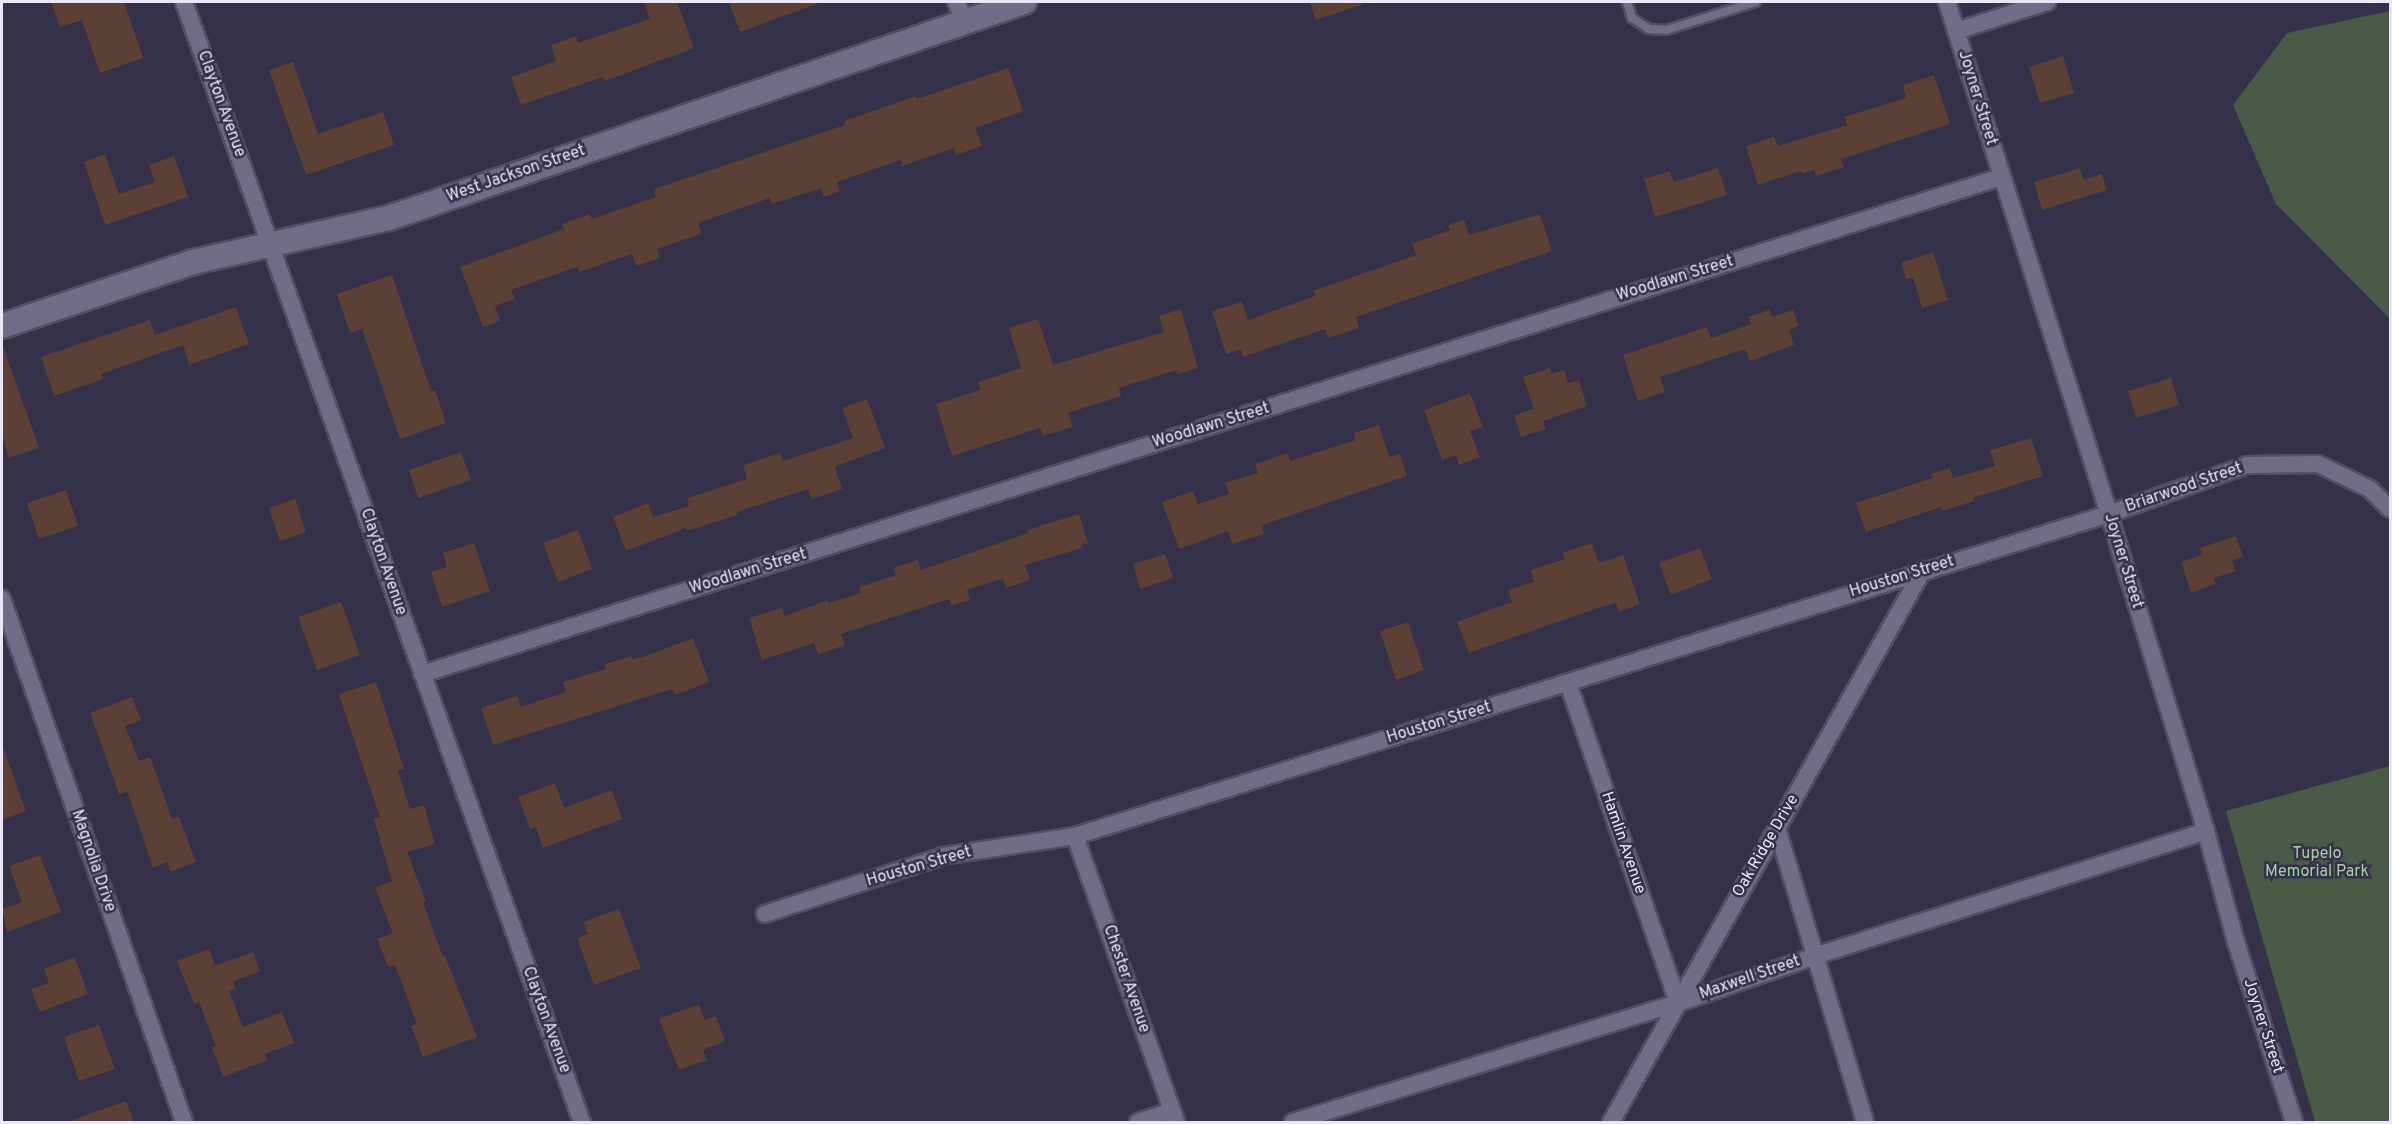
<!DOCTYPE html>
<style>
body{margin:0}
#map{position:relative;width:2392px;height:1124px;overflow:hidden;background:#343149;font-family:Overpass,sans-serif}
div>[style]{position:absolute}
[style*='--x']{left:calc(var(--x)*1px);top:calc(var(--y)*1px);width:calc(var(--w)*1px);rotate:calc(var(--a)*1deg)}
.green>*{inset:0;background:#4a5a49}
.building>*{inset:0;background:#5a4035}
.roads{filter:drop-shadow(2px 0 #524e63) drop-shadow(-2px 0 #524e63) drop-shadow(0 2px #524e63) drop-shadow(0 -2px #524e63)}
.lane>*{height:8px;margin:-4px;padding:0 4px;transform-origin:4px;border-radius:4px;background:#706d89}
.street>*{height:16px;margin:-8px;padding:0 8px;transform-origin:8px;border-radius:8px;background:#706d89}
.secondary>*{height:24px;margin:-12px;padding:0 12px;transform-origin:12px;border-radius:12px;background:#706d89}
span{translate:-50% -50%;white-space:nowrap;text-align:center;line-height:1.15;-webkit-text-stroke:5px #343149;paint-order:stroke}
.street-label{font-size:16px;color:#eae8f8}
.park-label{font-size:16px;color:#a8cfa6}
.frame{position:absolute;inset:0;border:3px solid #eae8f8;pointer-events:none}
</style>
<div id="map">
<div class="green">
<div style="clip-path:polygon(2390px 11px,2390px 319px,2276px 204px,2233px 105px,2287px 33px)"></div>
<div style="clip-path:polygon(2390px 766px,2390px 1122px,2315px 1122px,2226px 811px)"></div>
</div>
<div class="building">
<div style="clip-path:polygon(51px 2px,124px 2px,143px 58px,100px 73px,82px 20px,60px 27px)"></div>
<div style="clip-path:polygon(644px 2px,677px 2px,694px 48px,605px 81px,603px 77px,521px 105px,511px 77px,556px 61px,551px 45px,576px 36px,578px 43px,650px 19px)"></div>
<div style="clip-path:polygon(729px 2px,816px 2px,817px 4px,740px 32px)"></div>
<div style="clip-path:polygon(1310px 2px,1361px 2px,1361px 5px,1316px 20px)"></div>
<div style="clip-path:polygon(2063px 56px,2074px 93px,2040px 103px,2029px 67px)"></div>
<div style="clip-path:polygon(293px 62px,318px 134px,383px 112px,394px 145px,306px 175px,269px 70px)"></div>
<div style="clip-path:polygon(1008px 68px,1023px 111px,975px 128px,982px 146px,956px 155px,954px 148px,902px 166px,900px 160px,837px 182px,840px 191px,824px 197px,821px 188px,772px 204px,770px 198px,698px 223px,701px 234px,657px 249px,660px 258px,636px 266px,632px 254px,579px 272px,577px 267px,511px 290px,515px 299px,495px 306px,500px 321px,483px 327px,460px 267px,564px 229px,562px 224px,590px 214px,592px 219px,656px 197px,654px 189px,845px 125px,844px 121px,916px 96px,917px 99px)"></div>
<div style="clip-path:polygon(1934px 75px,1950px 124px,1841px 159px,1844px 167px,1816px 176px,1814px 170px,1802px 174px,1801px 171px,1758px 185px,1746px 146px,1774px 137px,1778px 146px,1847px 125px,1844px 117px,1906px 98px,1903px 85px)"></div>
<div style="clip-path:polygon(105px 154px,119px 194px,155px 182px,149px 165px,174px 156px,188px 197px,105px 225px,84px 162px)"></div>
<div style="clip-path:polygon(1718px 168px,1727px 195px,1655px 217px,1644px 179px,1670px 171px,1674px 182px)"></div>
<div style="clip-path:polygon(2080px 168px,2084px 180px,2102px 174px,2107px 190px,2042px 210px,2034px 182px)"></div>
<div style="clip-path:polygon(1540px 214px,1552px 251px,1356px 317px,1359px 328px,1329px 338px,1325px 329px,1243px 357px,1241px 349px,1226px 354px,1212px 311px,1242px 302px,1248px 320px,1315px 296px,1313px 291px,1416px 255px,1412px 244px,1450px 230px,1448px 225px,1464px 220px,1469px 235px)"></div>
<div style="clip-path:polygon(1933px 252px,1948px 300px,1922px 308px,1913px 277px,1906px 279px,1901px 263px)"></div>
<div style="clip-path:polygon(392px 275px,431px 391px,435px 390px,446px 423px,400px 439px,362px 329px,350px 333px,337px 294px)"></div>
<div style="clip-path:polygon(236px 307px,249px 344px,189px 365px,183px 345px,101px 374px,103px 379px,54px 396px,41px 357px,150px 320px,155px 335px)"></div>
<div style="clip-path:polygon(1181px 309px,1198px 368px,1177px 374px,1176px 370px,1119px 388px,1121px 396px,1068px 413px,1073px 427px,1043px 436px,1040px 428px,952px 456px,936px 404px,980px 390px,978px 382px,1021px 368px,1009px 328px,1038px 319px,1053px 365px,1164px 332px,1159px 316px)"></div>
<div style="clip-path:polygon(1770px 310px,1772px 317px,1793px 310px,1799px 326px,1789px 330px,1794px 345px,1750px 361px,1745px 349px,1660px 377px,1665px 392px,1638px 401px,1623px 355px,1707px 327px,1711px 338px,1751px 324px,1748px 317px)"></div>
<div style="clip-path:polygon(2px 349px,4px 349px,39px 448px,9px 458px,2px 436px)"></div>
<div style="clip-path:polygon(1550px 368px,1552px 374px,1564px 370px,1568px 383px,1579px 380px,1587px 406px,1543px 421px,1546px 429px,1521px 437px,1514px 415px,1534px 409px,1523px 377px)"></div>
<div style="clip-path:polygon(2171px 378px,2179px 405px,2136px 418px,2128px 391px)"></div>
<div style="clip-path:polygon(1470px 393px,1483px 427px,1470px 431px,1480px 457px,1459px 465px,1456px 455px,1442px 460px,1424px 410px)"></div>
<div style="clip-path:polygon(867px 399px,885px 448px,835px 467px,842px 489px,812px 499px,808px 489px,737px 512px,738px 515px,687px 531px,686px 528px,626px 551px,613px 517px,648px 503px,653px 517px,689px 506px,687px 498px,747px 479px,743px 465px,780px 453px,783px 461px,853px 438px,842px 408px)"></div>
<div style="clip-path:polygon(1379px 425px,1389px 457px,1400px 454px,1407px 476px,1262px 525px,1264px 534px,1232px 544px,1228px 531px,1179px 549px,1162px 502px,1193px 491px,1198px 504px,1229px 494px,1225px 483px,1258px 473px,1255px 464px,1288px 453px,1290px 461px,1356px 440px,1354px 433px)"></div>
<div style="clip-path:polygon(2031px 438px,2043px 476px,1973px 498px,1974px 501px,1942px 511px,1941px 507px,1866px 532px,1856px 503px,1932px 478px,1931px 474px,1950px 468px,1953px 478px,1995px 466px,1990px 450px)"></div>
<div style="clip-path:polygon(461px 452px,471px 480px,418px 498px,409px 470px)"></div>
<div style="clip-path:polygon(66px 490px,78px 526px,39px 539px,27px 503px)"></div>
<div style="clip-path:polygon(295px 499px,306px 532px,280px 541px,269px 508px)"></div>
<div style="clip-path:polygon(1079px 514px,1088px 543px,1081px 545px,1082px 548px,1025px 565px,1030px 580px,1006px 588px,1003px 579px,985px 584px,967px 590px,970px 600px,951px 606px,949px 599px,841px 634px,845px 645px,818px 655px,814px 643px,762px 660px,749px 618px,782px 608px,785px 616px,828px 600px,829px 603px,861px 593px,859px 587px,896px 575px,893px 568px,918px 560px,921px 570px,1028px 533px,1027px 530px)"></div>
<div style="clip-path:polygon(578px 530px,592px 569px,558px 582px,543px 543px)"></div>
<div style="clip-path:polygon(2236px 536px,2243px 557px,2232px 560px,2236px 571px,2214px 578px,2216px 584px,2191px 593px,2181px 562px,2202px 555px,2200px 548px)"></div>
<div style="clip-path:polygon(474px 543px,490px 591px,442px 607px,431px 572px,447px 567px,443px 553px)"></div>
<div style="clip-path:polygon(1592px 543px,1599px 563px,1623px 555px,1640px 604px,1619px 612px,1616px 603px,1595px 609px,1469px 653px,1457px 622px,1512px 602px,1508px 590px,1534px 582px,1531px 570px,1565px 559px,1562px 553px)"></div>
<div style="clip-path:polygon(1700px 548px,1712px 579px,1671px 595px,1659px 563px)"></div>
<div style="clip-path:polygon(1165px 554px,1173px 578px,1140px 589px,1133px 564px)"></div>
<div style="clip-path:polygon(341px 602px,360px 655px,317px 670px,298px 617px)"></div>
<div style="clip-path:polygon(1408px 622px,1424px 670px,1396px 680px,1380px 631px)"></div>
<div style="clip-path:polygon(693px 638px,709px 682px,675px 695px,672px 689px,493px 745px,481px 708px,517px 696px,521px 707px,566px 692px,563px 682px,606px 669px,605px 664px,632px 656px,632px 659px,643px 657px)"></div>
<div style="clip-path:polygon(376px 682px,404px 769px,398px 771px,410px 809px,424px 805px,435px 844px,407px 852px,426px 901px,423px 902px,443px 957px,445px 956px,477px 1037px,423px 1057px,411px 1026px,417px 1024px,395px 965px,388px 967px,377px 939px,393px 933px,375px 888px,392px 881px,374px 819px,380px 817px,339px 694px)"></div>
<div style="clip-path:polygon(132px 697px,141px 720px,125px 726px,139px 761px,150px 757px,172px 819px,179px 817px,196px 862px,171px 872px,167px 862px,153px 868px,127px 791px,119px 794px,90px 713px)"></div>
<div style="clip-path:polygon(2px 750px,4px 750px,26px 811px,2px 820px)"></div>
<div style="clip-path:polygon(555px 783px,564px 808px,612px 790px,622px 819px,543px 848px,536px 827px,530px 829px,518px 797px)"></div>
<div style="clip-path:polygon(40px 855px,61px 912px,7px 932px,2px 909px,22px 902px,9px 866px)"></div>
<div style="clip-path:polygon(619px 909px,641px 968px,594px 985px,577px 938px,588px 934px,583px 922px)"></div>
<div style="clip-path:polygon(209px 949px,215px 966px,253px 952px,260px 971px,233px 982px,236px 989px,229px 991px,243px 1027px,282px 1012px,294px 1043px,265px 1054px,267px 1060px,223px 1077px,212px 1047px,216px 1046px,199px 1002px,194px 1004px,177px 961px)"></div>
<div style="clip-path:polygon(75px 957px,88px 994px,40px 1012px,31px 989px,49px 983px,44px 969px)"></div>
<div style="clip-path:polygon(699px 1004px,705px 1020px,716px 1016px,725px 1041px,703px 1050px,707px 1060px,679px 1070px,659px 1019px)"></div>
<div style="clip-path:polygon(99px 1025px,115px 1069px,79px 1081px,64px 1037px)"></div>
<div style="clip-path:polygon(126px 1101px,134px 1122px,72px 1122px,72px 1120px)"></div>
</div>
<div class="roads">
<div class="lane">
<div style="--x:1627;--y:2;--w:17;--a:73"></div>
<div style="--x:1632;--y:18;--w:20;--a:33"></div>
<div style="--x:1649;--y:29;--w:17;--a:3"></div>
<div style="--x:1666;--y:30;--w:94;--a:-17.3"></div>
</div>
<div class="street">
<div style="--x:184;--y:2;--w:1189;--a:70.44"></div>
<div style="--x:956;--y:2;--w:21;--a:65"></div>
<div style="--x:1947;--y:2;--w:537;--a:72.44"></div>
<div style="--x:2109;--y:514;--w:332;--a:73"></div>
<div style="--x:2206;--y:831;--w:115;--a:74.9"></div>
<div style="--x:2236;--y:942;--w:189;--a:72.1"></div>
<div style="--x:1956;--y:31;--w:96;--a:-17.7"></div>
<div style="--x:2;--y:599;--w:554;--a:70.81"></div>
<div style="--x:422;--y:674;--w:1655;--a:-17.47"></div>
<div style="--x:1568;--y:683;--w:338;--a:71"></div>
<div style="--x:1777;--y:828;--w:307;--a:73.3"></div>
<div style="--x:1075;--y:836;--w:303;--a:70.5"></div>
<div style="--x:765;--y:914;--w:187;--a:-18"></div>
<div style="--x:943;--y:856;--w:134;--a:-8.6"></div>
<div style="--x:1075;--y:836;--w:1083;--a:-17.3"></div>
<div style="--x:2109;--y:514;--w:146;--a:-19.5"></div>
<div style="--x:2247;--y:465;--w:71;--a:-0.8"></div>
<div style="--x:2318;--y:464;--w:58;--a:25.7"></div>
<div style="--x:2370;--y:489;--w:28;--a:45"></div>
<div style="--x:1138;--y:1122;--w:36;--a:-18"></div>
<div style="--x:1293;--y:1122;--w:403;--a:-17.2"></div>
<div style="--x:1678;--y:1003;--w:145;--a:-18.9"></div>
<div style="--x:1815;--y:956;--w:410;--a:-17.7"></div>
<div style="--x:1611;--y:1122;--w:634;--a:-60.52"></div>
</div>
<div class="secondary">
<div style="--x:2;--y:326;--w:201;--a:-18.5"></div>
<div style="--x:193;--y:262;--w:201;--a:-12.7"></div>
<div style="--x:389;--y:218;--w:671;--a:-18.79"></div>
</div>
</div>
<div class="street-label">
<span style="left:1977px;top:98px;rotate:73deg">Joyner Street</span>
<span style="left:221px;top:104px;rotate:70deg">Clayton Avenue</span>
<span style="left:516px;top:174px;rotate:-19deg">West Jackson Street</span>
<span style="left:1675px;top:279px;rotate:-17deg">Woodlawn Street</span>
<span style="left:1211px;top:426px;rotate:-17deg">Woodlawn Street</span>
<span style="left:2184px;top:488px;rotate:-19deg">Briarwood Street</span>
<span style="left:2123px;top:561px;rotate:73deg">Joyner Street</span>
<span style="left:383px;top:562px;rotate:71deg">Clayton Avenue</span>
<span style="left:748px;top:572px;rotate:-17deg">Woodlawn Street</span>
<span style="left:1902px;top:577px;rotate:-17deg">Houston Street</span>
<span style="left:1439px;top:723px;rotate:-17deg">Houston Street</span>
<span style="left:1623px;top:843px;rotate:71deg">Hamlin Avenue</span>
<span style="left:1766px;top:846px;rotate:-60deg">Oak Ridge Drive</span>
<span style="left:93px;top:861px;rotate:71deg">Magnolia Drive</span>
<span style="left:919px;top:867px;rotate:-16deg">Houston Street</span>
<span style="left:1750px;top:978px;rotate:-19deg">Maxwell Street</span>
<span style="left:1126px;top:979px;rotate:71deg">Chester Avenue</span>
<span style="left:546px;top:1020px;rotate:70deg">Clayton Avenue</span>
<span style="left:2263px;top:1026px;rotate:72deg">Joyner Street</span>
</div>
<div class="park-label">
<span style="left:2317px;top:863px">Tupelo<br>Memorial Park</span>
</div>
<div class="frame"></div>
</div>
